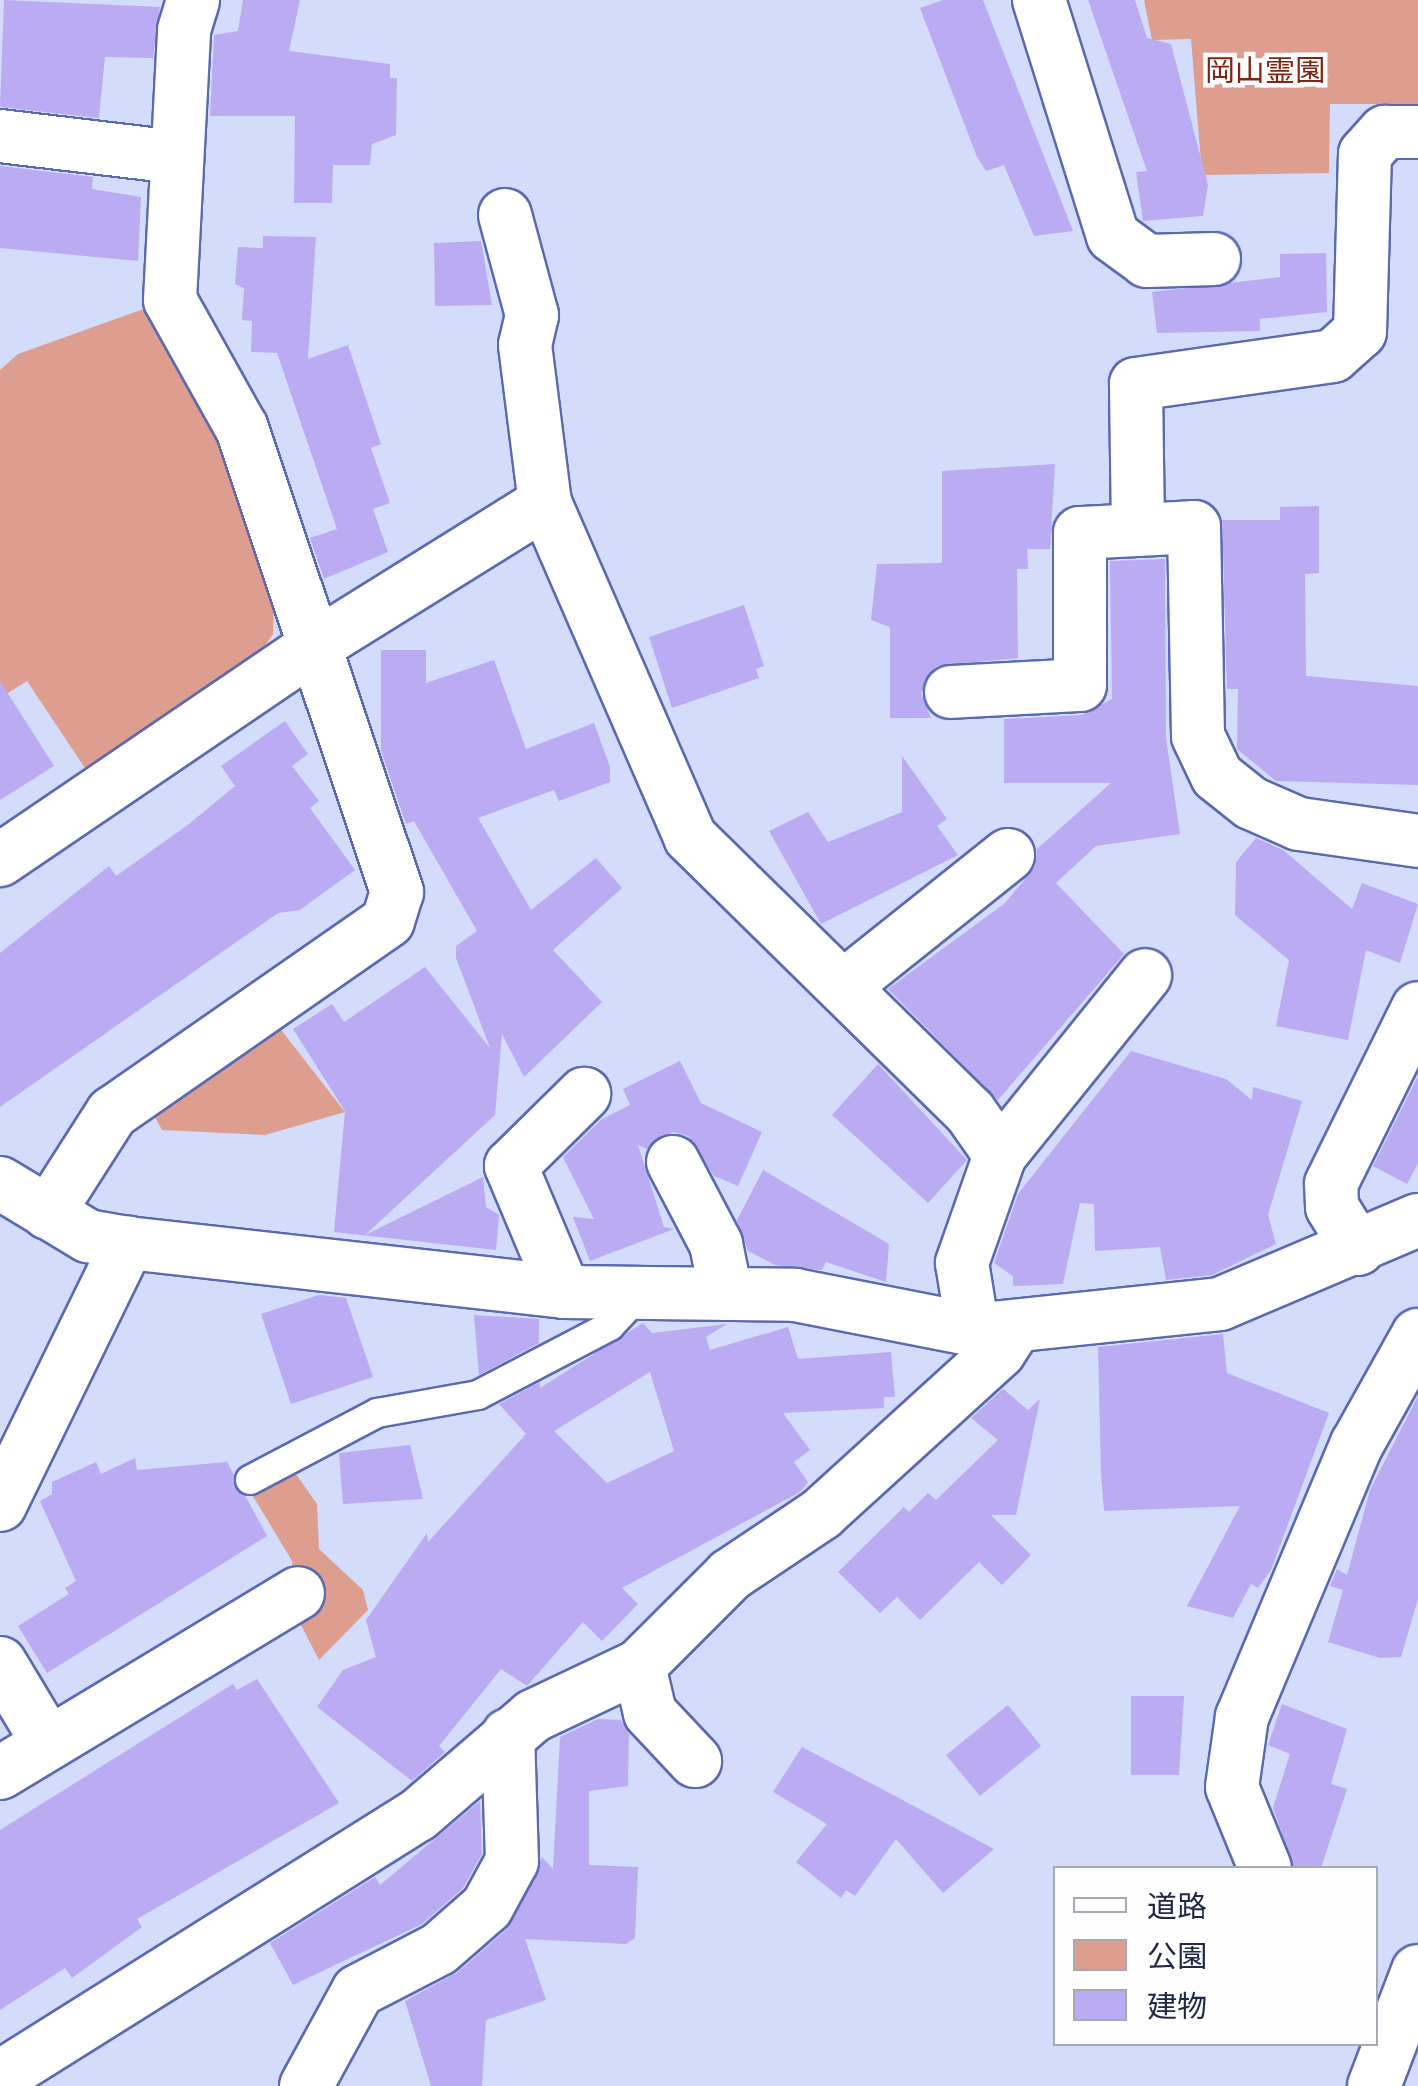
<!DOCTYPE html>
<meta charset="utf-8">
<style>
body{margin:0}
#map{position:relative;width:1418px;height:2086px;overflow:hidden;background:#d3dcfb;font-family:"Nunito Sans","Noto Sans JP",sans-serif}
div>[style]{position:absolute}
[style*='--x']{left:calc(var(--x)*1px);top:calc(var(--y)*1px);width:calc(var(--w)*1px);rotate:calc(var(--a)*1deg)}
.green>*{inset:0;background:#dd9d8f}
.building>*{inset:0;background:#baabf3}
.roads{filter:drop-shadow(2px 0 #5b6ab0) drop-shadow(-2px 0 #5b6ab0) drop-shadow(0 2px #5b6ab0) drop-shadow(0 -2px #5b6ab0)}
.lane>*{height:28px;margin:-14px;padding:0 14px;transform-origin:14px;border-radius:14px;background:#fff}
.street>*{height:52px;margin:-26px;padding:0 26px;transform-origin:26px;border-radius:26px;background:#fff}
span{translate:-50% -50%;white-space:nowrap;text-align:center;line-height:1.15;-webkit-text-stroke:9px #fefefe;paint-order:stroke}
.park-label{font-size:30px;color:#7e2614}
.legend{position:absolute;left:1053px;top:1866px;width:325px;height:180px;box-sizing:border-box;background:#fefefe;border:2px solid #a6a9b4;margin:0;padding:12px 18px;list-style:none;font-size:30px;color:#222946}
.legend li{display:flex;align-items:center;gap:20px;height:50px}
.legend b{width:50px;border:2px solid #a6a9b4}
</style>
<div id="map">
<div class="green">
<div style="clip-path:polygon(1144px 0,1418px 0,1418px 104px,1330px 104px,1329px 173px,1202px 175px,1191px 39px,1152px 40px)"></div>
<div style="clip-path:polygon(152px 306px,216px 420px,274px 603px,273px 634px,256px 660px,87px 771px,27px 681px,0 698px,0 370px,18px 354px)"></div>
<div style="clip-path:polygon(275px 1022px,345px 1112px,265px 1135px,162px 1130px,150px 1108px)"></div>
<div style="clip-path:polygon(289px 1464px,317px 1504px,319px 1549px,363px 1590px,368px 1610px,319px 1660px,298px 1619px,292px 1561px,247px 1486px)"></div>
</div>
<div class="building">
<div style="clip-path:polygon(4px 0,160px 7px,153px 58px,105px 57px,99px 118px,0 107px)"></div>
<div style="clip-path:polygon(243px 0,300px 0,289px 51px,390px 64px,390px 78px,397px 78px,396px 135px,372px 144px,370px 165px,333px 165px,332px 203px,294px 203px,295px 116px,210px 116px,214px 35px,238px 31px)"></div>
<div style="clip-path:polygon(943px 0,983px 0,1073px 231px,1034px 236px,1004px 165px,986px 171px,977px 157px,920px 8px)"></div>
<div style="clip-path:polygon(1088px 0,1135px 0,1147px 38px,1171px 44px,1208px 185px,1203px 216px,1143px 221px,1136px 172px,1147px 171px)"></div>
<div style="clip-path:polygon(0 166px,93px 177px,92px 189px,141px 197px,138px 261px,0 248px)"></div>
<div style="clip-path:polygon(263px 236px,316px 237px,308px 359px,348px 345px,381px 444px,371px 448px,390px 503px,373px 509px,388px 552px,324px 579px,310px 538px,337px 529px,277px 353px,251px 352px,252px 321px,242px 320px,244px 288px,235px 284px,238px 247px,263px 248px)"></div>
<div style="clip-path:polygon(481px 241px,492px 305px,435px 306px,434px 243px)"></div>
<div style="clip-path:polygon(1326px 253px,1327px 312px,1260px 319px,1260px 331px,1157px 333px,1152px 292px,1280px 277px,1280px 254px)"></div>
<div style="clip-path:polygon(1055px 464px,1050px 549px,1027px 549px,1028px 569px,1017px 569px,1018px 658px,936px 666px,921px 693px,931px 718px,890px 718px,890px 627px,871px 620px,877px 564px,942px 563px,942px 471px)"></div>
<div style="clip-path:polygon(1319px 506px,1319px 573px,1305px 574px,1306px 676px,1418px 686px,1418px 785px,1276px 781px,1237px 749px,1238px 689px,1227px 689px,1222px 520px,1280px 520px,1280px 507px)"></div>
<div style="clip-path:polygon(1165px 559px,1166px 738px,1180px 834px,1096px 846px,1056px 883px,1124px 954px,998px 1100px,888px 989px,1005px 903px,1035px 867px,1037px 849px,1111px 783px,1004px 783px,1004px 719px,1082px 715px,1112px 699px,1110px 561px)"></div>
<div style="clip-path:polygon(744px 605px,764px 666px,756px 669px,759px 678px,672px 708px,649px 637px)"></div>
<div style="clip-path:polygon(381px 650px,426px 650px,426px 683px,494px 660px,526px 749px,594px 723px,610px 767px,610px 782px,559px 801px,554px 790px,478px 818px,531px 910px,596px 858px,622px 888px,553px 950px,602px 1002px,524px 1077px,502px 1034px,495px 1115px,365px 1235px,483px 1177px,486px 1207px,499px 1215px,496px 1250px,334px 1232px,345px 1111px,293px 1029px,332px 1004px,344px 1022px,425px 967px,490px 1048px,456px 958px,456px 946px,477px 931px,414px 821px,406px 824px,381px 751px)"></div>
<div style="clip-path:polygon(0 681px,54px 766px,0 800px)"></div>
<div style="clip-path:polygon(285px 721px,308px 754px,292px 766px,319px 801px,310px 808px,355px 870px,300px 910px,278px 913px,0 1107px,0 953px,109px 866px,116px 876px,189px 824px,235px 786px,221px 766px)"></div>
<div style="clip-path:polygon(902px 756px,947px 819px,937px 826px,958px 855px,821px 924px,769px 831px,808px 812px,828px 842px,902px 812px)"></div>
<div style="clip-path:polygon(1256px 838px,1283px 850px,1352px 909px,1362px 883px,1418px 904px,1400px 963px,1366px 950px,1348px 1040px,1276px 1026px,1289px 960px,1235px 915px,1236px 862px)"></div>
<div style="clip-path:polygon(1131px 1051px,1226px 1079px,1252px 1100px,1253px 1087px,1302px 1101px,1268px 1215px,1276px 1244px,1212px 1275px,1166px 1280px,1160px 1247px,1095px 1251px,1094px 1204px,1080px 1203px,1063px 1284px,1013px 1286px,1013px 1276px,994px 1263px,1018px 1194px)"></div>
<div style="clip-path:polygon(680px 1061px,701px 1103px,762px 1132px,738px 1186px,714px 1176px,688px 1136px,673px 1132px,647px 1149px,638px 1145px,664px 1227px,674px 1229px,590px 1261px,573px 1217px,594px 1219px,563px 1157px,602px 1119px,630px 1105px,623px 1089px)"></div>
<div style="clip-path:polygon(878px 1064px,967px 1160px,928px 1203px,832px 1115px)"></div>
<div style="clip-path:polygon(1418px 1076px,1418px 1163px,1407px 1184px,1373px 1166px)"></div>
<div style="clip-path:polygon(763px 1170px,889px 1244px,886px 1282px,826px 1262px,822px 1270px,775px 1265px,748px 1251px,737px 1220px)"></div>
<div style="clip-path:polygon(319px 1295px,346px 1298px,373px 1377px,291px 1404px,261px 1314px)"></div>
<div style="clip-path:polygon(474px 1315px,539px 1319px,539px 1343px,479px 1375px)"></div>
<div style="clip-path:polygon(evenodd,643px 1323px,652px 1333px,727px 1324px,706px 1337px,710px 1350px,788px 1327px,798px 1359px,891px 1352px,895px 1397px,884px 1397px,884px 1408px,783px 1413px,810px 1450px,794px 1462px,808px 1482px,800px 1492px,622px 1588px,638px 1604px,602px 1641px,583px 1622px,527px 1686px,501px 1669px,439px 1746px,445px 1752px,412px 1781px,317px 1707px,343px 1670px,376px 1657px,366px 1620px,427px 1533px,428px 1542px,526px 1434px,499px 1404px,540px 1382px,540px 1388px,643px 1323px,650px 1372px,674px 1451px,607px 1483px,554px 1431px,650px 1372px)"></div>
<div style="clip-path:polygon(1223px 1334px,1227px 1373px,1329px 1413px,1271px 1570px,1258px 1588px,1251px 1584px,1233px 1618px,1187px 1606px,1240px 1506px,1104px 1511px,1101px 1474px,1098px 1347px)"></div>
<div style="clip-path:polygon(1003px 1389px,1028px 1410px,1040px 1399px,1016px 1515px,991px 1515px,1031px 1555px,1002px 1585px,979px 1562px,920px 1620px,897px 1597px,880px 1613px,838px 1572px,904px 1507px,909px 1512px,928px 1493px,936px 1500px,998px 1440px,971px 1418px)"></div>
<div style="clip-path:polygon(1418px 1396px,1418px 1599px,1401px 1657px,1380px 1658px,1328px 1642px,1343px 1590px,1330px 1586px,1337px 1569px,1347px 1575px,1370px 1490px)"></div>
<div style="clip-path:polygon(410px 1445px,423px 1499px,343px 1504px,339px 1453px)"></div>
<div style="clip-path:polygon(135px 1458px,137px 1470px,227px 1462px,267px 1536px,47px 1673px,18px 1626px,69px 1594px,65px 1588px,76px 1581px,40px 1501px,52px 1494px,52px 1482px,96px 1462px,101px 1474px)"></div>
<div style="clip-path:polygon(257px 1679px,339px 1803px,137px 1919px,142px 1927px,72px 1978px,65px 1968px,0 2010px,0 1830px,233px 1684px,237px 1690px)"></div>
<div style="clip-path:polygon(1131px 1696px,1184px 1696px,1179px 1775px,1131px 1775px)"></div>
<div style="clip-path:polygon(1282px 1704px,1347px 1729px,1331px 1784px,1347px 1789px,1321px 1868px,1294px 1868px,1273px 1808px,1290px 1754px,1268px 1745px)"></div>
<div style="clip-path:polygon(1008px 1705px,1041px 1746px,980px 1796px,946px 1755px)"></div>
<div style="clip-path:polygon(598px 1719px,621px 1720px,629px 1734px,628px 1786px,589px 1791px,589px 1865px,638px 1867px,635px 1938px,626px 1944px,525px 1939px,546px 2000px,486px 2020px,482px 2086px,431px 2086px,405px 2001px,458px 1972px,507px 1929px,542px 1857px,553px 1869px,560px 1737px)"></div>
<div style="clip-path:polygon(802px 1747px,897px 1797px,994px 1849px,943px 1893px,896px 1839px,855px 1896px,846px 1890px,841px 1898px,796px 1862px,827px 1824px,773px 1792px)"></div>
<div style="clip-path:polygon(480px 1801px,482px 1854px,463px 1888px,422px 1924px,293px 1985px,270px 1943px,375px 1877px,380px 1885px)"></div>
</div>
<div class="roads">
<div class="lane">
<div style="--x:250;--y:1480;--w:144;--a:-27.8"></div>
<div style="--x:377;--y:1413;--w:103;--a:-10.1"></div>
<div style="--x:478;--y:1395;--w:149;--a:-27.6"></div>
<div style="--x:610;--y:1326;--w:44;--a:-46.8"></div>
</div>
<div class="street">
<div style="--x:1039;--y:0;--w:247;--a:72.6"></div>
<div style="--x:1113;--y:236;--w:42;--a:36.3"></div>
<div style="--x:1147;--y:261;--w:67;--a:-1.7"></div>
<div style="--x:0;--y:136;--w:177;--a:6.8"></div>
<div style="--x:505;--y:215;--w:104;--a:74.9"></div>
<div style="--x:532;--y:315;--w:31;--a:103"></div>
<div style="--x:525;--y:345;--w:159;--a:82.8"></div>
<div style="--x:545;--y:503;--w:364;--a:66.5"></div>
<div style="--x:690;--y:837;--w:392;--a:44.5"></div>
<div style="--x:970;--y:1112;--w:52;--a:55.1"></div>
<div style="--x:1138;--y:530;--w:146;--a:-90.8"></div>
<div style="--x:1136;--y:384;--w:199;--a:-8.1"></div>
<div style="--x:1333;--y:356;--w:36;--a:-42"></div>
<div style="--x:1360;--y:332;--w:178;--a:-88.4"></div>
<div style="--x:1365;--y:154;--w:30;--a:-48"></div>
<div style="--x:1385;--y:132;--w:33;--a:0"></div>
<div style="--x:951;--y:692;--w:129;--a:-3.1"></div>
<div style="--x:1080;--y:685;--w:152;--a:-90"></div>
<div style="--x:1080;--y:533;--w:114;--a:-3"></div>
<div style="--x:1194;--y:527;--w:209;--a:88.9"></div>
<div style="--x:1198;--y:736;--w:44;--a:64.6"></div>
<div style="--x:1217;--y:776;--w:43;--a:38.5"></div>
<div style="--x:1251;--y:803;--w:52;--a:23.6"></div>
<div style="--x:1299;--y:824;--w:120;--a:8.1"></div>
<div style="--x:0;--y:860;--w:381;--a:-34.2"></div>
<div style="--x:315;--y:646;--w:271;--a:-31.9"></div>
<div style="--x:844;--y:986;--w:210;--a:-38.6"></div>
<div style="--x:673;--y:1162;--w:93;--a:62.3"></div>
<div style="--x:716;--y:1244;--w:51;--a:78.7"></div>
<div style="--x:0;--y:1183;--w:103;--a:31.1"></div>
<div style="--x:88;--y:1236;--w:41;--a:9.9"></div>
<div style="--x:128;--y:1243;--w:439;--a:6.4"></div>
<div style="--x:564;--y:1292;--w:231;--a:0.7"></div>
<div style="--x:795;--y:1295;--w:181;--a:11.1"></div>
<div style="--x:973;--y:1330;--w:248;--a:-6"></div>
<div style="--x:1220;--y:1304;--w:215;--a:-23"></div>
<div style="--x:48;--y:1213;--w:119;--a:-57.4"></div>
<div style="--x:112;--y:1113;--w:336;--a:-34.8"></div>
<div style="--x:388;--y:921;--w:30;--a:-73"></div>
<div style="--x:397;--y:892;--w:490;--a:-108.5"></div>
<div style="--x:241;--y:427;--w:145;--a:-119.2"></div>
<div style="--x:170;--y:300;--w:270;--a:-87"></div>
<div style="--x:184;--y:30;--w:31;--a:-73"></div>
<div style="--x:1358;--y:1249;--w:49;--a:-121.8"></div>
<div style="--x:1332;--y:1207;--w:23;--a:-92"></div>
<div style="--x:1331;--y:1184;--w:196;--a:-63.7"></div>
<div style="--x:564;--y:1292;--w:137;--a:-112.8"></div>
<div style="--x:511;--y:1166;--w:103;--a:-44.6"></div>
<div style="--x:973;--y:1330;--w:68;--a:-99.3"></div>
<div style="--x:962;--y:1263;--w:114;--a:-70.6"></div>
<div style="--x:1000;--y:1155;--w:231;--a:-51.1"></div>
<div style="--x:0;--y:1505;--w:292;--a:-64"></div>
<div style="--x:0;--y:1663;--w:93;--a:59"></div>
<div style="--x:639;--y:1666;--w:48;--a:76.8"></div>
<div style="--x:650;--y:1713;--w:66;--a:46.8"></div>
<div style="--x:0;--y:1773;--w:348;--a:-31.1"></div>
<div style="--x:1265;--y:1868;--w:87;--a:-112.2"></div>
<div style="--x:1232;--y:1787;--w:71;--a:-81.9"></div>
<div style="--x:1242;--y:1717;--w:296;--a:-67.2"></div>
<div style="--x:1357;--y:1444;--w:125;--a:-60.8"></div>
<div style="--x:0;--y:2077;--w:493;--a:-32.1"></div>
<div style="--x:418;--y:1815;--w:152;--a:-40.7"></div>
<div style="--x:533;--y:1716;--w:117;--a:-25.3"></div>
<div style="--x:639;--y:1666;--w:129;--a:-45"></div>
<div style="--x:730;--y:1575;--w:110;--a:-33.8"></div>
<div style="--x:821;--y:1514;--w:241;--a:-42.3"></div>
<div style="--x:999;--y:1352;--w:31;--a:-57"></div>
<div style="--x:306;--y:2086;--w:108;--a:-61.3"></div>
<div style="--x:358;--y:1991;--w:91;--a:-27.4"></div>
<div style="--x:439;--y:1949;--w:64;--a:-41.2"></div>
<div style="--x:487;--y:1907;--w:52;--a:-61.5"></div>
<div style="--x:512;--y:1861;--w:126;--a:-91.8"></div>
<div style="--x:1374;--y:2086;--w:123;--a:-69.1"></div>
</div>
</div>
<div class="park-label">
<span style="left:1265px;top:72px">岡山霊園</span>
</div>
<ul class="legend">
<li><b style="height:12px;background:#fff"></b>道路</li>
<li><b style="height:28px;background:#dd9d8f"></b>公園</li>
<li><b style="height:28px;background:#baabf3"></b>建物</li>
</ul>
</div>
